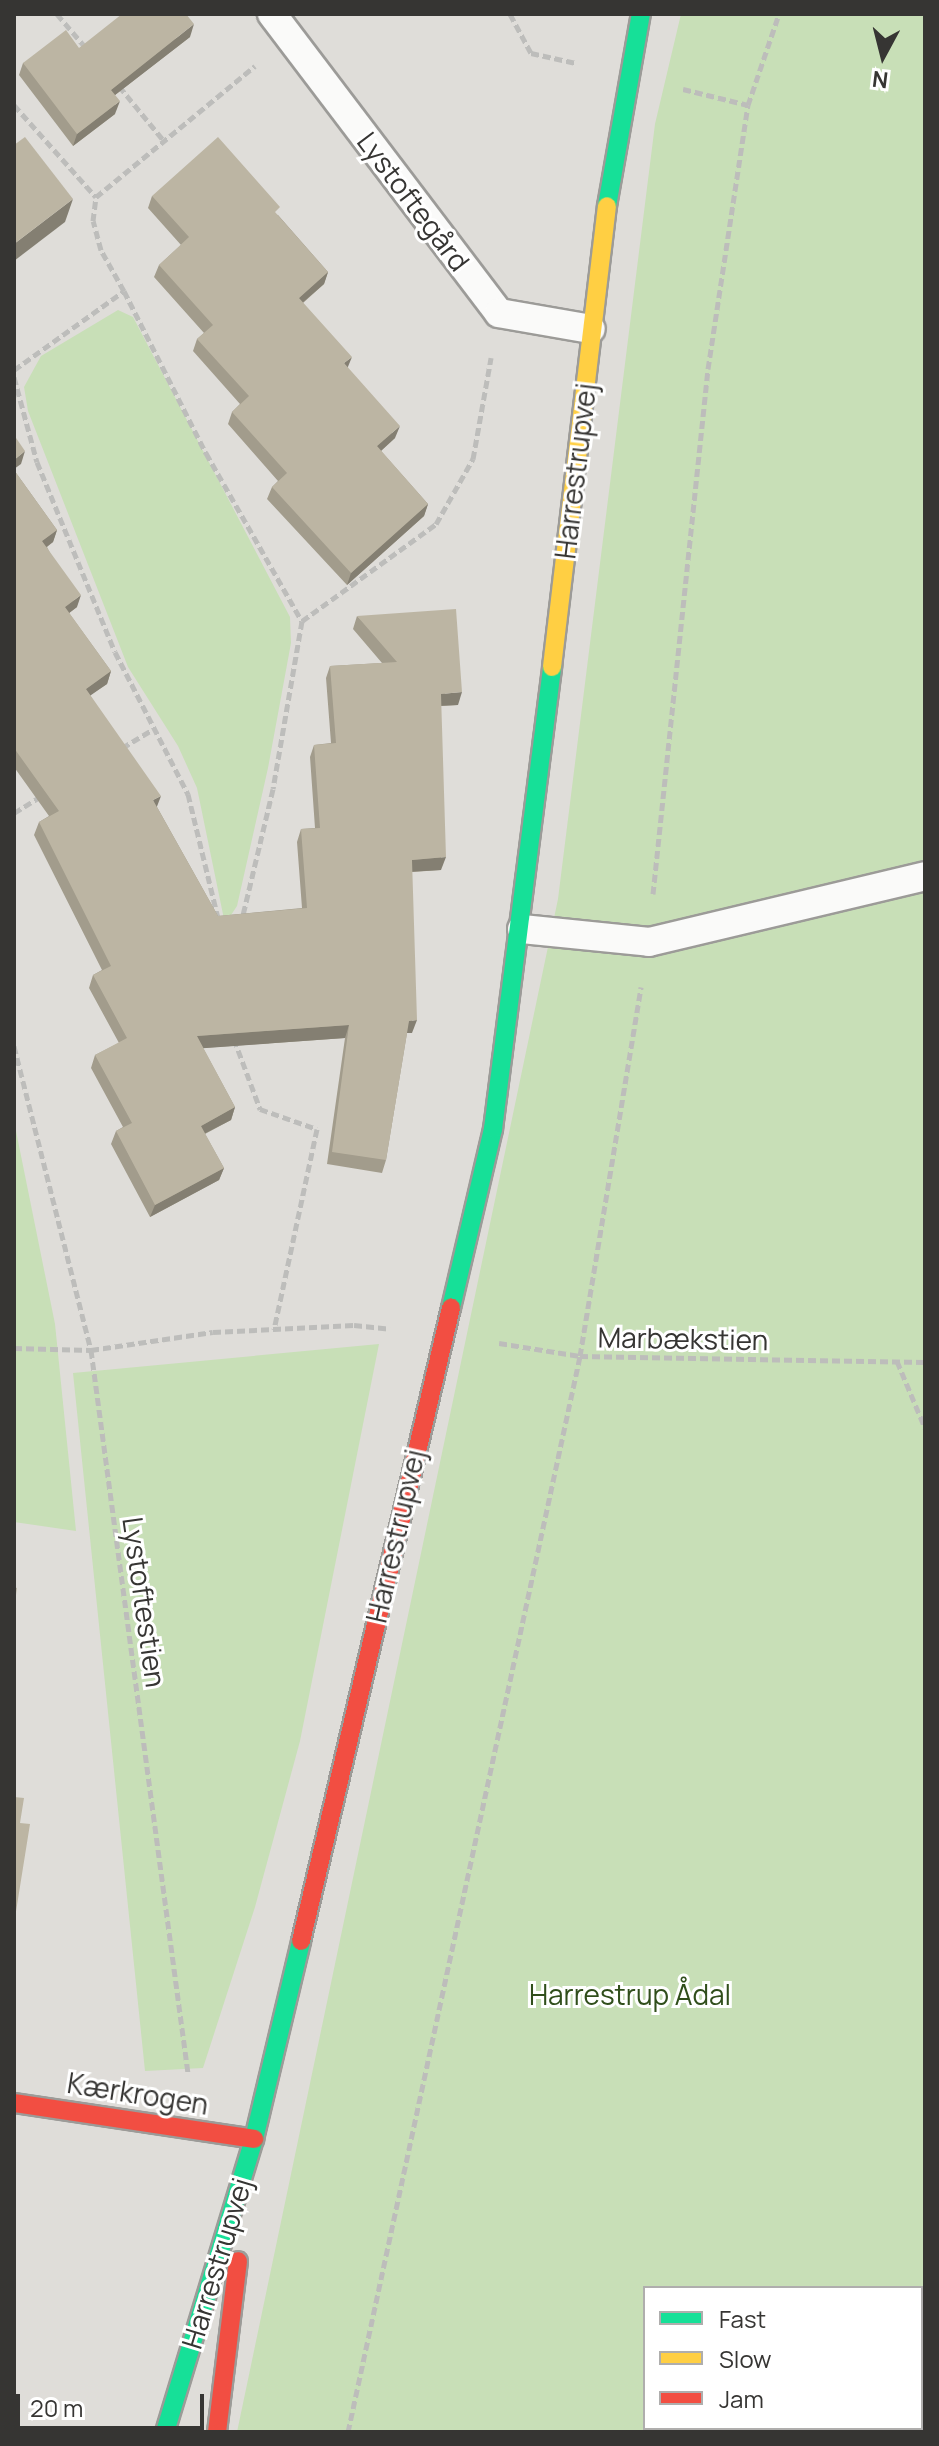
<!DOCTYPE html>
<meta charset="utf-8">
<style>
body{margin:0}
#map{position:relative;width:939px;height:2446px;overflow:hidden;background:#dfddd9;font-family:Manrope,sans-serif}
div>[style]{position:absolute}
[style*='--x']{left:calc(var(--x)*1px);top:calc(var(--y)*1px);width:calc(var(--w)*1px);rotate:calc(var(--a)*1deg)}
.green>*{inset:0;background:#c8dfb7}
.path>*{height:5px;margin-top:-2.5px;transform-origin:0;background:repeating-linear-gradient(90deg,#bdbdbb 0 8px,transparent 0 12px)}
.roads{filter:drop-shadow(2px 0 #9c9b98) drop-shadow(-2px 0 #9c9b98) drop-shadow(0 2px #9c9b98) drop-shadow(0 -2px #9c9b98)}
.lane>*{height:28px;margin:-14px;padding:0 14px;transform-origin:14px;border-radius:14px;background:#fafaf9}
.fast>*{height:18px;margin:-9px;padding:0 9px;transform-origin:9px;border-radius:9px;background:#16e098}
.slow>*{height:18px;margin:-9px;padding:0 9px;transform-origin:9px;border-radius:9px;background:#ffcf43}
.jam>*{height:18px;margin:-9px;padding:0 9px;transform-origin:9px;border-radius:9px;background:#f24e42}
.wall>*{inset:0;background:#a29c8c}
.shaded-wall>*{inset:0;background:#847f72}
.building>*{inset:0;background:#bcb5a3}
span{translate:-50% -50%;white-space:nowrap;text-align:center;line-height:1.15;-webkit-text-stroke:6px #fff;paint-order:stroke}
.street-label{font-size:28px;color:#363533}
.park-label{font-size:28px;color:#304e1b}
.frame{position:absolute;inset:0;border:16px solid #363533;pointer-events:none}
.legend{position:absolute;left:643px;top:2286px;width:280px;height:144px;box-sizing:border-box;background:#fff;border:2px solid #afaead;margin:0;padding:10px 14px;list-style:none;font-size:24px;color:#363533}
.legend li{display:flex;align-items:center;gap:16px;height:40px}
.legend b{width:40px;border:2px solid #afaead}
.north{position:absolute;left:843px;top:16px;width:80px;height:80px;-webkit-text-stroke:6px #fff;paint-order:stroke;rotate:187deg;font-size:22px;font-weight:700;line-height:32px;text-align:center;color:#363533}
.north::after{content:'';display:block;margin:auto;width:28px;height:36px;background:#363533;clip-path:polygon(50% 0,100% 100%,50% 72%,0 100%)}
.scale{position:absolute;left:16px;top:2394px;width:188px;height:36px;box-sizing:border-box;border:4px solid #363533;border-top:0;padding-left:10px;font-size:24px;line-height:28px;white-space:nowrap;color:#363533;-webkit-text-stroke:6px #fff;paint-order:stroke}
</style>
<div id="map">
<div class="green">
<div style="clip-path:polygon(evenodd,681px 14px,925px 14px,925px 2432px,237px 2432px,558px 899px,655px 124px,681px 14px,645px 2288px,921px 2288px,921px 2428px,645px 2428px,645px 2288px)"></div>
<div style="clip-path:polygon(118px 310px,133px 317px,290px 617px,291px 643px,268px 768px,237px 906px,225px 924px,197px 788px,178px 746px,128px 667px,28px 411px,24px 387px,41px 356px)"></div>
<div style="clip-path:polygon(14px 1121px,55px 1324px,76px 1531px,14px 1522px)"></div>
<div style="clip-path:polygon(379px 1344px,300px 1741px,255px 1907px,203px 2068px,145px 2071px,73px 1373px)"></div>
</div>
<div class="path">
<div style="--x:57;--y:14;--w:45;--a:49.5"></div>
<div style="--x:510;--y:14;--w:44;--a:61.7"></div>
<div style="--x:531;--y:53;--w:46;--a:12.5"></div>
<div style="--x:119;--y:86;--w:71;--a:50.7"></div>
<div style="--x:683;--y:89;--w:67;--a:13.8"></div>
<div style="--x:14;--y:105;--w:123;--a:48.3"></div>
<div style="--x:124;--y:291;--w:182;--a:63.2"></div>
<div style="--x:206;--y:453;--w:193;--a:60.3"></div>
<div style="--x:302;--y:621;--w:170;--a:99.8"></div>
<div style="--x:273;--y:789;--w:134;--a:103.4"></div>
<div style="--x:14;--y:370;--w:135;--a:-35.7"></div>
<div style="--x:124;--y:291;--w:47;--a:-119.3"></div>
<div style="--x:101;--y:250;--w:30;--a:-105"></div>
<div style="--x:93;--y:221;--w:24;--a:-83"></div>
<div style="--x:96;--y:197;--w:206;--a:-39.5"></div>
<div style="--x:14;--y:377;--w:88;--a:74.9"></div>
<div style="--x:37;--y:462;--w:205;--a:67.7"></div>
<div style="--x:115;--y:652;--w:160;--a:62.8"></div>
<div style="--x:188;--y:794;--w:128;--a:76.4"></div>
<div style="--x:302;--y:621;--w:165;--a:-35.9"></div>
<div style="--x:436;--y:524;--w:75;--a:-60.4"></div>
<div style="--x:473;--y:459;--w:103;--a:-79.9"></div>
<div style="--x:122;--y:748;--w:35;--a:-31"></div>
<div style="--x:14;--y:813;--w:32;--a:-32"></div>
<div style="--x:653;--y:894;--w:528;--a:-84.02"></div>
<div style="--x:708;--y:369;--w:267;--a:-81.4"></div>
<div style="--x:748;--y:105;--w:96;--a:-71.2"></div>
<div style="--x:234;--y:1039;--w:75;--a:69.6"></div>
<div style="--x:260;--y:1109;--w:60;--a:19.3"></div>
<div style="--x:317;--y:1129;--w:205;--a:102.1"></div>
<div style="--x:14;--y:1046;--w:314;--a:75.8"></div>
<div style="--x:91;--y:1350;--w:729;--a:82.36"></div>
<div style="--x:499;--y:1343;--w:82;--a:9.1"></div>
<div style="--x:580;--y:1356;--w:345;--a:1"></div>
<div style="--x:14;--y:1348;--w:77;--a:1.5"></div>
<div style="--x:91;--y:1350;--w:123;--a:-8.4"></div>
<div style="--x:213;--y:1332;--w:141;--a:-2.8"></div>
<div style="--x:354;--y:1325;--w:36;--a:6"></div>
<div style="--x:897;--y:1361;--w:73;--a:67.3"></div>
<div style="--x:348;--y:2432;--w:1101;--a:-77.83"></div>
<div style="--x:580;--y:1356;--w:374;--a:-80.6"></div>
</div>
<div class="roads">
<div class="lane">
<div style="--x:272;--y:14;--w:375;--a:52.8"></div>
<div style="--x:499;--y:313;--w:93;--a:9.9"></div>
<div style="--x:522;--y:929;--w:128;--a:5.8"></div>
<div style="--x:649;--y:942;--w:284;--a:-13.4"></div>
</div>
<div class="fast">
<div style="--x:607;--y:206;--w:195;--a:-80"></div>
<div style="--x:451;--y:1308;--w:184;--a:-76.8"></div>
<div style="--x:493;--y:1129;--w:466;--a:-82.7"></div>
<div style="--x:165;--y:2432;--w:306;--a:-73.1"></div>
<div style="--x:254;--y:2139;--w:204;--a:-76.6"></div>
</div>
<div class="slow">
<div style="--x:552;--y:667;--w:464;--a:-83.2"></div>
</div>
<div class="jam">
<div style="--x:301;--y:1941;--w:651;--a:-76.67"></div>
<div style="--x:14;--y:2103;--w:243;--a:8.5"></div>
<div style="--x:217;--y:2432;--w:172;--a:-83"></div>
</div>
</div>
<div class="wall">
<div style="clip-path:polygon(190px 37px,115px 95px,115px 114px,73px 146px,19px 75px,23px 63px,79px 48px)"></div>
<div style="clip-path:polygon(152px 196px,278px 215px,328px 272px,324px 284px,303px 303px,395px 438px,381px 451px,428px 504px,424px 516px,347px 585px,267px 499px,272px 487px,278px 481px,228px 424px,232px 412px,240px 404px,193px 351px,197px 339px,204px 333px,154px 277px,159px 265px,181px 245px,148px 208px)"></div>
<div style="clip-path:polygon(14px 470px,57px 530px,53px 542px,47px 547px,77px 607px,69px 613px,111px 671px,107px 684px,90px 695px,157px 807px,218px 916px,302px 908px,297px 842px,301px 829px,315px 828px,310px 757px,314px 745px,331px 743px,326px 678px,330px 666px,382px 663px,353px 629px,357px 616px,458px 705px,441px 706px,441px 870px,412px 872px,412px 1033px,407px 1033px,386px 1160px,382px 1173px,327px 1164px,345px 1038px,203px 1048px,235px 1107px,231px 1120px,205px 1134px,224px 1168px,219px 1180px,150px 1217px,111px 1144px,116px 1131px,123px 1127px,91px 1068px,95px 1055px,119px 1043px,89px 988px,93px 975px,102px 970px,34px 835px,39px 822px,49px 816px,14px 767px)"></div>
</div>
<div class="shaded-wall">
<div style="clip-path:polygon(194px 24px,190px 37px,106px 102px,111px 90px)"></div>
<div style="clip-path:polygon(120px 101px,115px 114px,73px 146px,77px 134px)"></div>
<div style="clip-path:polygon(73px 199px,65px 222px,14px 261px,14px 244px)"></div>
<div style="clip-path:polygon(328px 272px,324px 284px,294px 310px,299px 298px)"></div>
<div style="clip-path:polygon(352px 357px,347px 369px,344px 363px)"></div>
<div style="clip-path:polygon(400px 426px,395px 438px,372px 459px,377px 446px)"></div>
<div style="clip-path:polygon(25px 451px,21px 464px,14px 469px,14px 460px)"></div>
<div style="clip-path:polygon(428px 504px,424px 516px,347px 585px,351px 573px)"></div>
<div style="clip-path:polygon(57px 530px,53px 542px,38px 553px,42px 541px)"></div>
<div style="clip-path:polygon(81px 595px,77px 607px,60px 620px,65px 607px)"></div>
<div style="clip-path:polygon(111px 671px,107px 684px,81px 702px,86px 689px)"></div>
<div style="clip-path:polygon(462px 692px,458px 705px,436px 706px,441px 694px)"></div>
<div style="clip-path:polygon(161px 796px,156px 809px,153px 800px)"></div>
<div style="clip-path:polygon(446px 857px,441px 870px,407px 872px,412px 860px)"></div>
<div style="clip-path:polygon(417px 1020px,412px 1033px,404px 1033px,409px 1021px)"></div>
<div style="clip-path:polygon(349px 1025px,345px 1038px,192px 1049px,197px 1036px)"></div>
<div style="clip-path:polygon(235px 1107px,231px 1120px,196px 1138px,201px 1126px)"></div>
<div style="clip-path:polygon(224px 1168px,219px 1180px,150px 1217px,155px 1205px)"></div>
</div>
<div class="building">
<div style="clip-path:polygon(122px 14px,186px 14px,194px 24px,111px 90px,120px 101px,77px 134px,23px 63px,66px 30px,79px 48px)"></div>
<div style="clip-path:polygon(25px 137px,73px 199px,14px 244px,14px 145px)"></div>
<div style="clip-path:polygon(218px 137px,280px 207px,275px 212px,328px 272px,299px 298px,352px 357px,344px 363px,400px 426px,377px 446px,428px 504px,351px 573px,272px 487px,287px 473px,232px 412px,249px 396px,197px 339px,213px 325px,159px 265px,189px 237px,152px 196px)"></div>
<div style="clip-path:polygon(14px 435px,25px 451px,14px 460px)"></div>
<div style="clip-path:polygon(14px 470px,57px 530px,42px 541px,81px 595px,65px 607px,111px 671px,86px 689px,161px 796px,153px 800px,218px 916px,307px 908px,301px 829px,320px 828px,314px 745px,336px 743px,330px 666px,397px 662px,357px 616px,456px 609px,462px 692px,441px 694px,446px 857px,412px 860px,417px 1020px,409px 1021px,386px 1160px,332px 1152px,349px 1025px,197px 1036px,235px 1107px,201px 1126px,224px 1168px,155px 1205px,116px 1131px,132px 1123px,95px 1055px,127px 1038px,93px 975px,111px 966px,39px 822px,59px 811px,14px 748px)"></div>
<div style="clip-path:polygon(14px 1587px,17px 1588px,14px 1608px)"></div>
<div style="clip-path:polygon(14px 1797px,24px 1798px,20px 1823px,30px 1824px,14px 1924px)"></div>
</div>
<div class="street-label">
<span style="left:414px;top:201px;rotate:53deg">Lystoftegård</span>
<span style="left:575px;top:471px;rotate:-83deg">Harrestrupvej</span>
<span style="left:683px;top:1338px;rotate:1deg">Marbækstien</span>
<span style="left:395px;top:1536px;rotate:-77deg">Harrestrupvej</span>
<span style="left:145px;top:1602px;rotate:82deg">Lystoftestien</span>
<span style="left:138px;top:2093px;rotate:9deg">Kærkrogen</span>
<span style="left:216px;top:2263px;rotate:-73deg">Harrestrupvej</span>
</div>
<div class="park-label">
<span style="left:630px;top:1994px">Harrestrup Ådal</span>
</div>
<div class="frame"></div>
<ul class="legend">
<li><b style="height:10px;background:#16e098"></b>Fast</li>
<li><b style="height:10px;background:#ffcf43"></b>Slow</li>
<li><b style="height:10px;background:#f24e42"></b>Jam</li>
</ul>
<div class="north">N</div>
<div class="scale">20 m</div>
</div>
